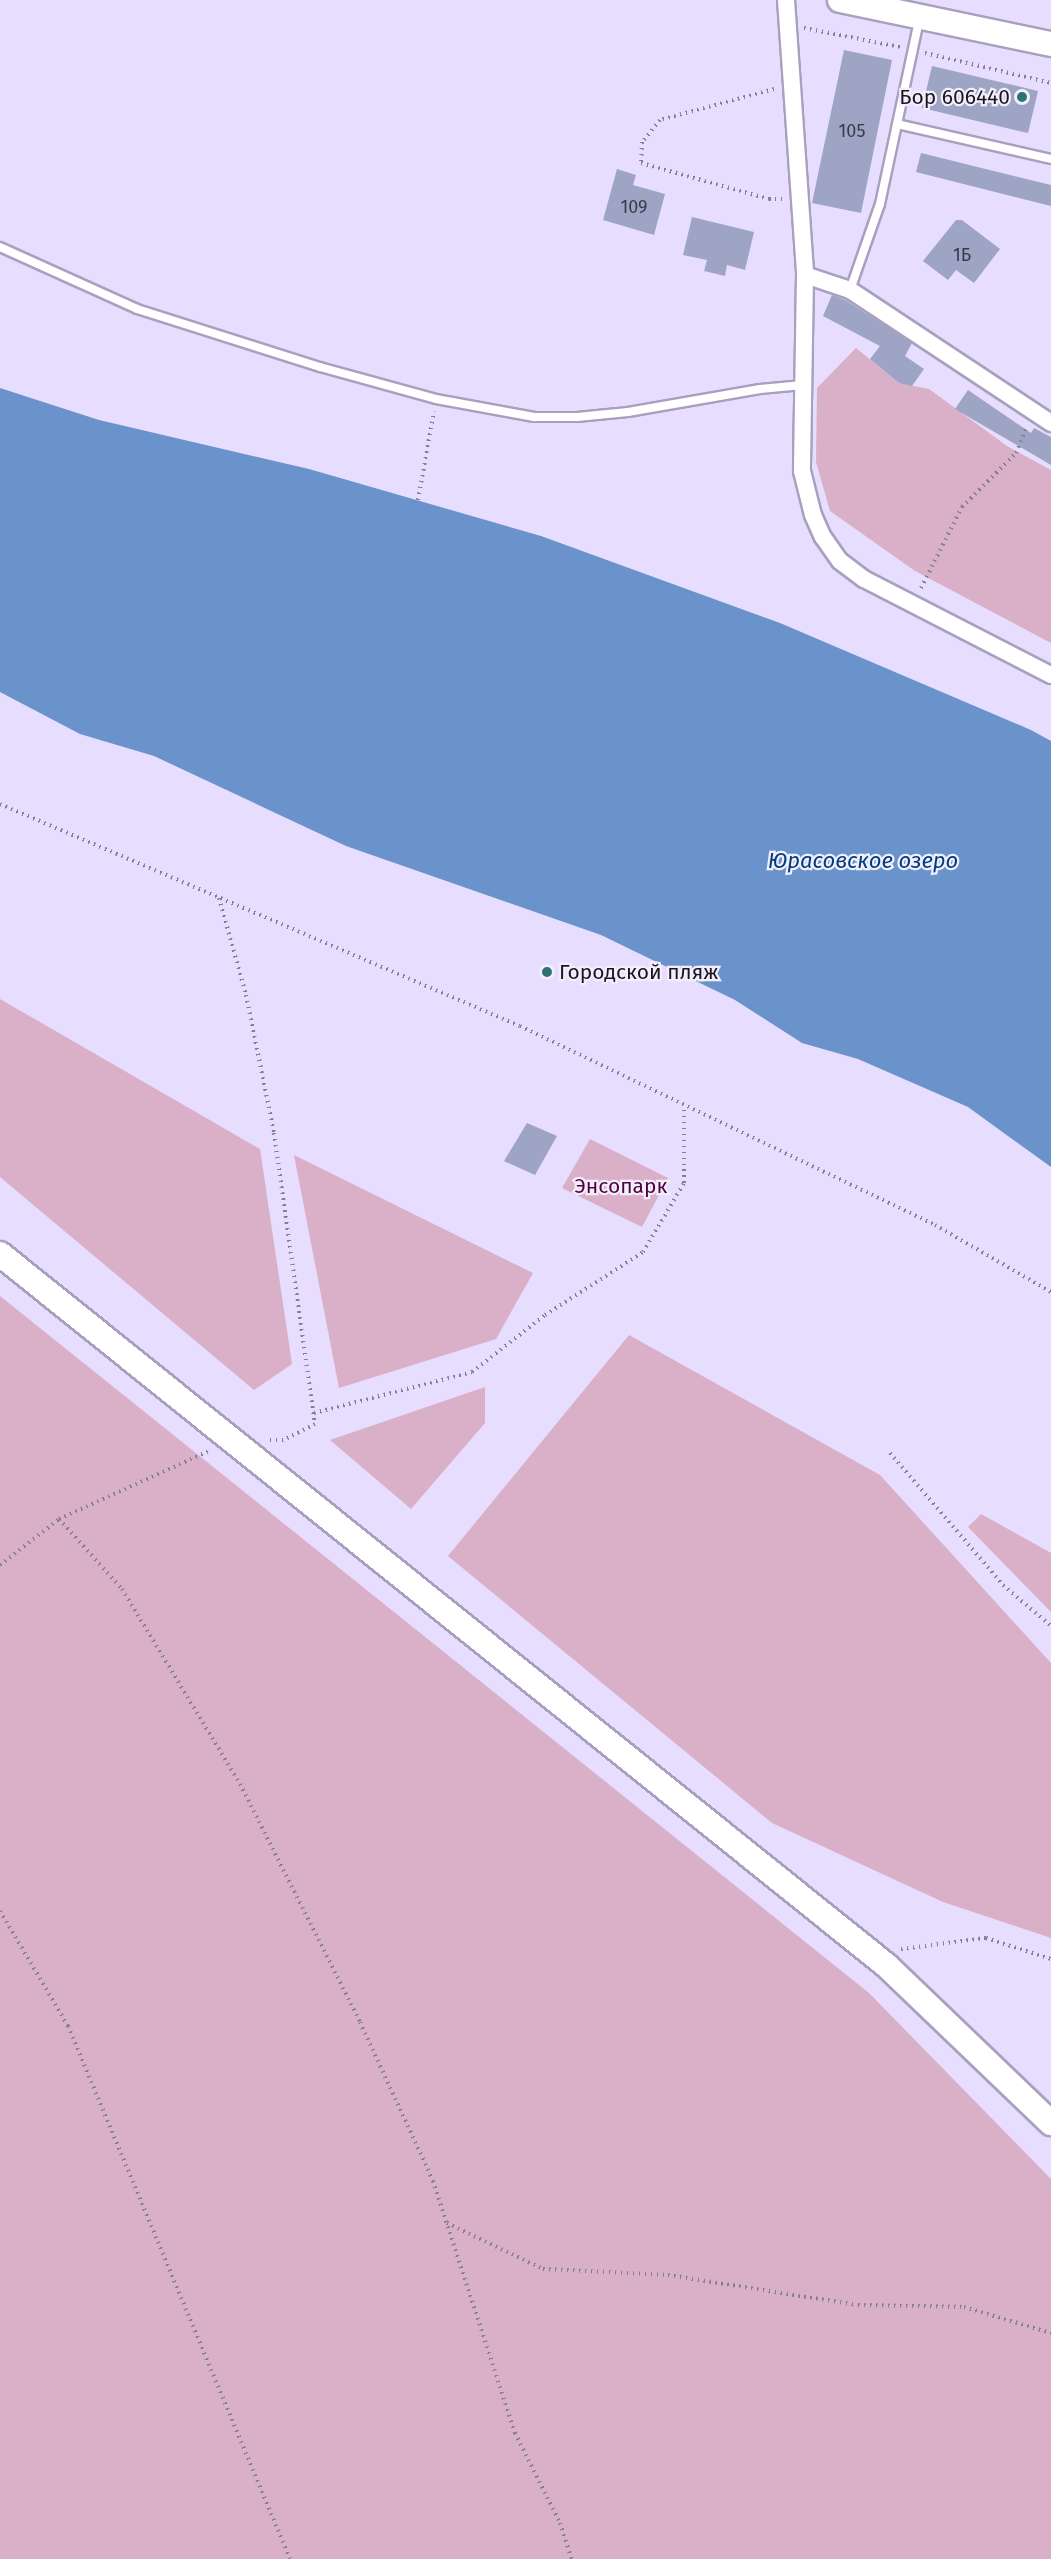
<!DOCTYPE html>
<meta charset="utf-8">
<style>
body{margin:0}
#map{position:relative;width:1051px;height:2559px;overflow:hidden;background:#e7ddff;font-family:"Fira Sans",sans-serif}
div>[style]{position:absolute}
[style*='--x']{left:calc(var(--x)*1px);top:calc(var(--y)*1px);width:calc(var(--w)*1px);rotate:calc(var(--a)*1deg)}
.green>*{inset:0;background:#daafc8}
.water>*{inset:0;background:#6993ca}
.building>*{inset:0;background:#9ea4c4}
.path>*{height:4px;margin-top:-2px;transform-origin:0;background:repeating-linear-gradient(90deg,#857e96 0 1.5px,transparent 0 6px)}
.roads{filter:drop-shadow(2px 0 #a9a0bf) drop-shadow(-2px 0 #a9a0bf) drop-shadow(0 2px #a9a0bf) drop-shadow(0 -2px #a9a0bf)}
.lane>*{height:8px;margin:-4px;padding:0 4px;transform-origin:4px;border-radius:4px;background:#fff}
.street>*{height:16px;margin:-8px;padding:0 8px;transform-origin:8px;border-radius:8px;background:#fff}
.secondary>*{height:24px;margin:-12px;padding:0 12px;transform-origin:12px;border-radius:12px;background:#fff}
.dots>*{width:16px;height:16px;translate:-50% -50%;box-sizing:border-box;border:3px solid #f2eefc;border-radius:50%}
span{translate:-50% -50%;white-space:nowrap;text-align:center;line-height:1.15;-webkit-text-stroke:4.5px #f2eefc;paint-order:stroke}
.number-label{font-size:18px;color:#3a394a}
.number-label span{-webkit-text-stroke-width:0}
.poi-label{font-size:21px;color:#191521}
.right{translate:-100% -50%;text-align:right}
.left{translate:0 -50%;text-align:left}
.park-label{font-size:21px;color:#53023f}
.water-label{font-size:22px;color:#003d7f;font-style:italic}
</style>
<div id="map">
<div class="green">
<div style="clip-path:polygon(856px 348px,899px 383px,929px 389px,1007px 446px,1051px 470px,1051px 643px,915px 571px,830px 511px,816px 462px,817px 388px)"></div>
<div style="clip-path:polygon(0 999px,260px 1149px,292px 1364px,254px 1390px,0 1177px)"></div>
<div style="clip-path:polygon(590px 1139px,668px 1178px,642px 1227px,562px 1188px)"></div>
<div style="clip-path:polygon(294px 1155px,533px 1273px,496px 1339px,339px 1388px)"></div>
<div style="clip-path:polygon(0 1296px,869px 1993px,1051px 2179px,1051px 2559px,0 2559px)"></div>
<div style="clip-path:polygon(629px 1335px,880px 1475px,1051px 1663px,1051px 1938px,943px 1902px,772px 1823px,448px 1556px)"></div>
<div style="clip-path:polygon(485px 1387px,485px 1423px,411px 1509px,330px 1440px)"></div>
<div style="clip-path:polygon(981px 1514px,1051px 1553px,1051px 1612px,968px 1527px)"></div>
</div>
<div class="water">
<div style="clip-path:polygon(0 388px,99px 420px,309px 469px,541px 536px,780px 623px,1031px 730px,1051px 741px,1051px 1167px,968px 1107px,858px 1059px,802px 1043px,735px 1000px,601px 935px,346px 846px,154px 756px,80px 734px,0 692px)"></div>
</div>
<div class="building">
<div style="clip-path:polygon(844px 50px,892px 60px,861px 213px,812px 203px)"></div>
<div style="clip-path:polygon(932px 66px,1038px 91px,1028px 133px,922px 108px)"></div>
<div style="clip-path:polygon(921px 153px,1051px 185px,1051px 206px,916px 172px)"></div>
<div style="clip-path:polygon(617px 169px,636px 175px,633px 185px,665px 194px,654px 235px,603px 220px)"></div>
<div style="clip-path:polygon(692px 217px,754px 232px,745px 270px,727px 265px,725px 276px,704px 271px,707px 260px,683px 255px)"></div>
<div style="clip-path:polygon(956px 220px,962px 220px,1000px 249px,974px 283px,956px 270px,948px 280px,923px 261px)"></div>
<div style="clip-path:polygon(832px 295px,845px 300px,912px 343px,905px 356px,924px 369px,912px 386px,899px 383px,870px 359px,880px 346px,823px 316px)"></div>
<div style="clip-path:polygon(968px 390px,1031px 433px,1034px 428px,1051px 437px,1051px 465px,955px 409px)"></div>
<div style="clip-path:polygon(527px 1123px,557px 1136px,535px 1175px,504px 1161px)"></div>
</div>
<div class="path">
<div style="--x:804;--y:28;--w:98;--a:11.2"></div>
<div style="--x:925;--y:53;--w:130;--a:13.4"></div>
<div style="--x:774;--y:89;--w:118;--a:164.8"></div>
<div style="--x:660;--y:120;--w:28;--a:129"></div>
<div style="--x:642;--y:142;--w:21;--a:93"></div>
<div style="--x:641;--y:163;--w:133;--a:15.7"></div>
<div style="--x:769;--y:199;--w:13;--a:0"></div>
<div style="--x:418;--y:500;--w:90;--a:-79.8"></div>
<div style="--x:921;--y:588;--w:91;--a:-63.2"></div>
<div style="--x:962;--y:507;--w:76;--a:-45"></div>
<div style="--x:1016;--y:453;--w:27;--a:-68"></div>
<div style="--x:0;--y:804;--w:565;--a:23.12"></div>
<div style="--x:520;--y:1026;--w:460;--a:25.6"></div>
<div style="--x:935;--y:1225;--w:134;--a:30"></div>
<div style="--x:219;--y:898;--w:101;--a:74.4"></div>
<div style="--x:246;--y:995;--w:141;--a:78.5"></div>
<div style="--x:274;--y:1133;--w:294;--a:82"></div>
<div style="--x:315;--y:1424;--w:36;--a:153"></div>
<div style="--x:283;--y:1440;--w:15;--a:180"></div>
<div style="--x:314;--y:1413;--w:163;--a:-14.5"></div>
<div style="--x:472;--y:1372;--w:93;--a:-38"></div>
<div style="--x:545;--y:1315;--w:117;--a:-32.7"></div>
<div style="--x:643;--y:1252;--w:80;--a:-59.3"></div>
<div style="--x:684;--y:1183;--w:78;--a:-90"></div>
<div style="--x:890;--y:1453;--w:174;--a:49.4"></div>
<div style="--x:1003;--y:1585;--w:63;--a:40.5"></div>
<div style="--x:59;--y:1519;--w:94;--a:48"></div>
<div style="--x:122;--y:1589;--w:228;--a:58.8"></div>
<div style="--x:240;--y:1784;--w:267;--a:63.2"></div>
<div style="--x:360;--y:2022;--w:175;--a:65.3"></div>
<div style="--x:433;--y:2181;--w:265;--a:72"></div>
<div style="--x:515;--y:2433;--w:101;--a:63.4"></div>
<div style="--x:560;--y:2523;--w:38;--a:72"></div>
<div style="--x:0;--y:1565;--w:75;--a:-37.9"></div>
<div style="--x:59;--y:1519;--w:167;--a:-24.4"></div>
<div style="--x:0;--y:1911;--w:134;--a:59.4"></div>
<div style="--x:68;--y:2026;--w:577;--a:67.39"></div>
<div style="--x:901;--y:1949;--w:86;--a:-7.4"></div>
<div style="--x:986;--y:1938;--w:68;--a:17.9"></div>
<div style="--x:447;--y:2223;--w:106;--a:25.6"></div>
<div style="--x:543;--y:2269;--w:125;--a:2.7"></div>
<div style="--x:668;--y:2275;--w:192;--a:9"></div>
<div style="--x:858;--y:2305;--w:106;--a:1.1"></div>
<div style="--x:964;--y:2307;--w:91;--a:16.6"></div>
</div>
<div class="roads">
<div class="lane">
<div style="--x:897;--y:124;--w:158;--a:12.8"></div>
<div style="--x:0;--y:247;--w:150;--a:24.3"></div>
<div style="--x:137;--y:309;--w:192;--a:17.6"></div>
<div style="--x:320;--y:367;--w:120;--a:15.4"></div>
<div style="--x:436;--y:399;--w:100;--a:10.4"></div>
<div style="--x:534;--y:417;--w:43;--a:0"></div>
<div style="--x:577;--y:417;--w:51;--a:-5.6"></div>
<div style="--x:628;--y:412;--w:134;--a:-9.9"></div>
<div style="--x:760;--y:389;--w:43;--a:-5.3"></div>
<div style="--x:850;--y:290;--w:91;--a:-70.8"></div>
<div style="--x:880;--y:204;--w:188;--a:-78"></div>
</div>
<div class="street">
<div style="--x:786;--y:0;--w:276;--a:86"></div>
<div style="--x:805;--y:275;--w:196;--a:90.9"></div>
<div style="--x:802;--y:471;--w:45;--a:76"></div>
<div style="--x:813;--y:515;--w:24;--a:66"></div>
<div style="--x:823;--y:537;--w:29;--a:55"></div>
<div style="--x:840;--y:561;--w:30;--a:37"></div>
<div style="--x:864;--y:579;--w:210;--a:27.2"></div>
<div style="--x:805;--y:275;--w:47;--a:18.4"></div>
<div style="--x:850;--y:290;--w:241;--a:33.5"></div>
</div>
<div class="secondary">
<div style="--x:840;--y:0;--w:216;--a:11.8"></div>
<div style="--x:0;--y:1254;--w:1137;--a:38.75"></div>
<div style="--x:887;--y:1966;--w:227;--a:43.8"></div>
</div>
</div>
<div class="dots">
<div style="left:1022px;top:97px;background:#2b7472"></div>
<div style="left:547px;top:972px;background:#2b7472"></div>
</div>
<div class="number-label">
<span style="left:852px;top:131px">105</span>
<span style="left:634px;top:207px">109</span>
<span style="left:962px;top:255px">1Б</span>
</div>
<div class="poi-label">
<span class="right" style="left:1010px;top:97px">Бор 606440</span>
<span class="left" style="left:559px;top:972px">Городской пляж</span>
</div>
<div class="park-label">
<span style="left:621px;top:1186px">Энсопарк</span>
</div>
<div class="water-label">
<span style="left:863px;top:861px">Юрасовское озеро</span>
</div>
</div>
